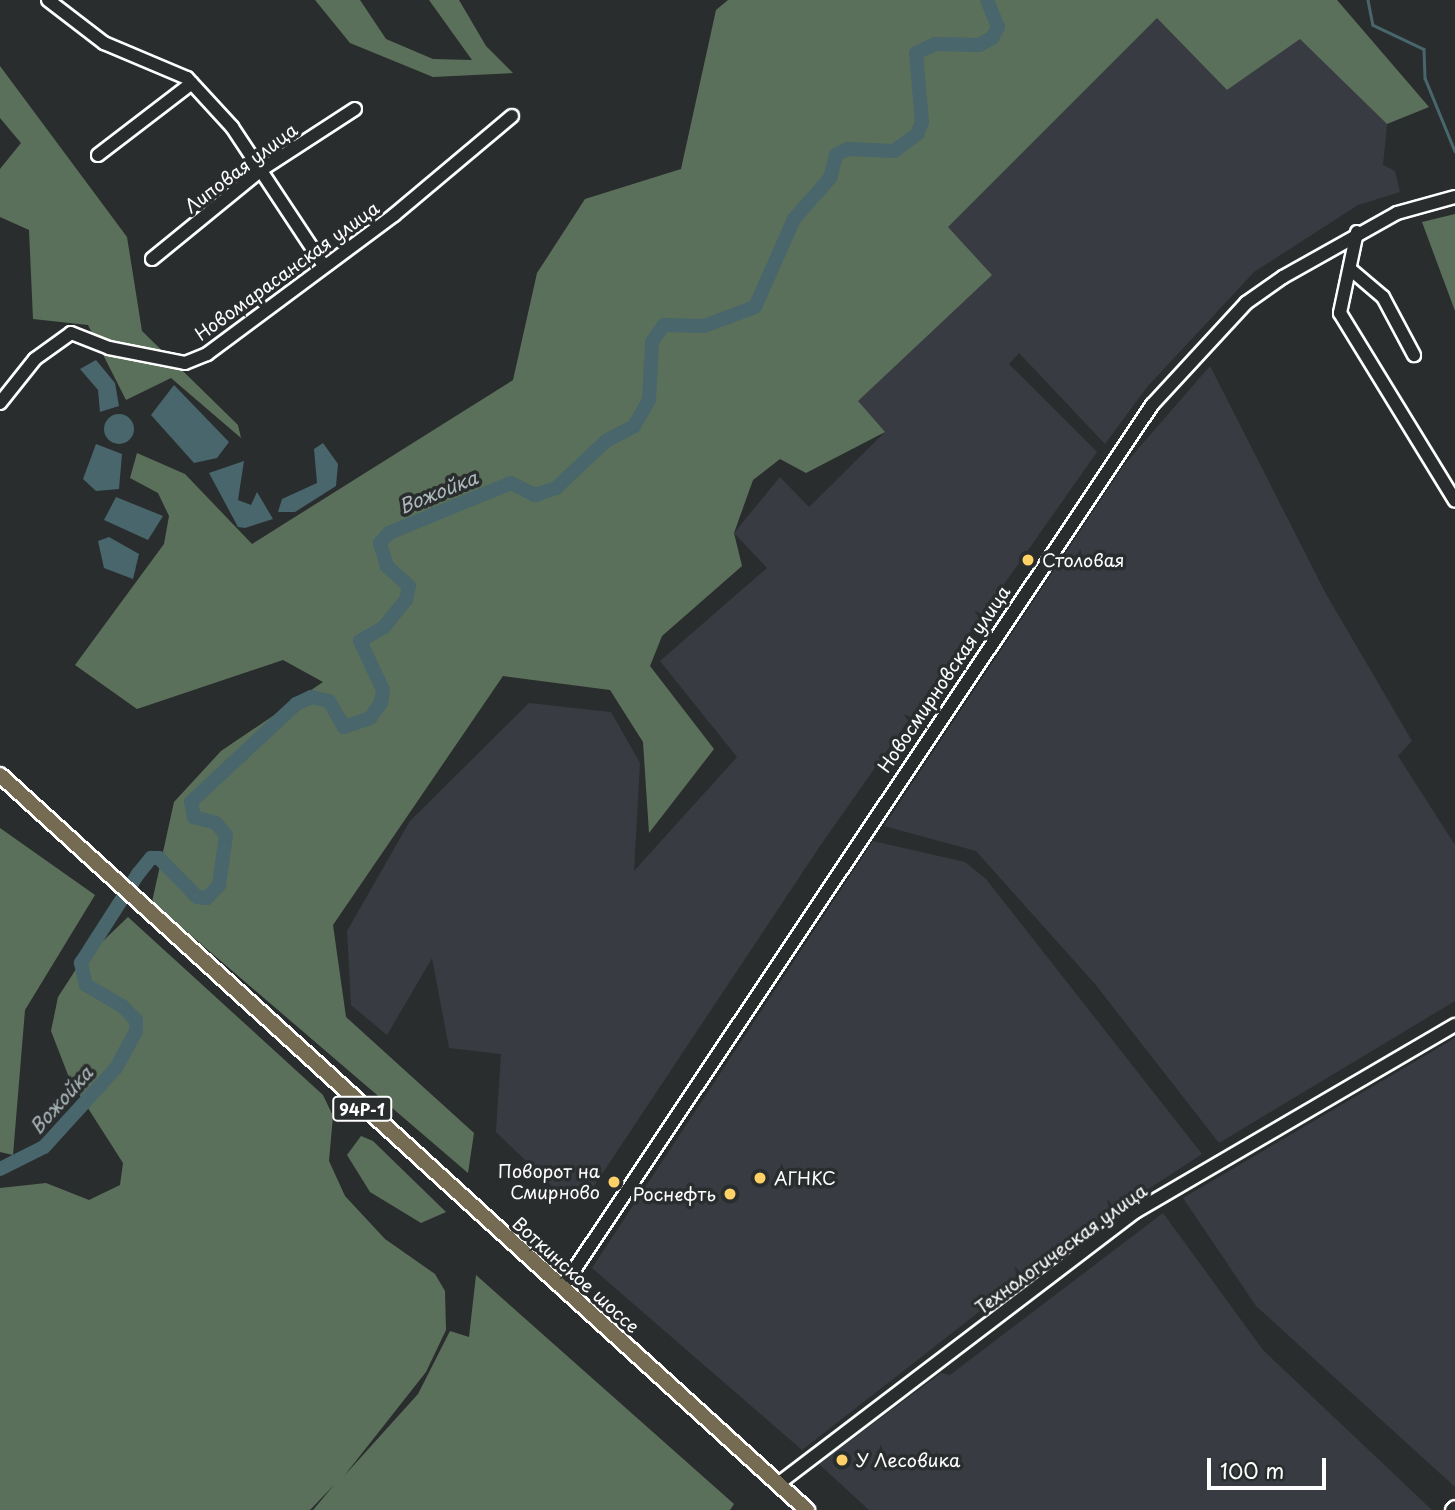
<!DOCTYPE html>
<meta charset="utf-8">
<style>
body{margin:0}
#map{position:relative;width:1455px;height:1510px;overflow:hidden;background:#2a2d2e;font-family:"Playpen Sans",sans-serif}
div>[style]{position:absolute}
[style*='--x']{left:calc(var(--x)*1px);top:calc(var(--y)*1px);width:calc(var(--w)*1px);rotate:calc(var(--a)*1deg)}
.built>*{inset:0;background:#383c42}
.green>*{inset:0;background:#5b705a}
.water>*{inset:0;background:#48666b}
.round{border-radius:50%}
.stream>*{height:2.5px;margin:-1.25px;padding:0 1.25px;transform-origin:1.25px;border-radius:1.25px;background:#48666b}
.river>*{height:14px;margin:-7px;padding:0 7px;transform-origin:7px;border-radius:7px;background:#48666b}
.roads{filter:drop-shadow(2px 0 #fff) drop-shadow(-2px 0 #fff) drop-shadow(0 2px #fff) drop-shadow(0 -2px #fff)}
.minor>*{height:12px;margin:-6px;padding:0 6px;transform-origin:6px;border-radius:6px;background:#2a2d2e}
.major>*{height:14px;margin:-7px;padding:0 7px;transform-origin:7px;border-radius:7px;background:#756b52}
.dots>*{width:19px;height:19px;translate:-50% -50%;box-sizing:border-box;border:4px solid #2a2d2e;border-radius:50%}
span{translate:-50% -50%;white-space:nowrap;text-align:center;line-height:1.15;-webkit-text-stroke:7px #2a2d2e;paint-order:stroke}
.shield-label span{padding:2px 5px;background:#2a2d2e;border:2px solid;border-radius:5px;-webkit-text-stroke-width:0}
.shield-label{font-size:16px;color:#fff;font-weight:700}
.street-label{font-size:18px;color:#fff}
.poi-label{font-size:18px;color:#fff}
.left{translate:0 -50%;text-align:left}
.right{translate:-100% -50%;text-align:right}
.water-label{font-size:19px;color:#adbabc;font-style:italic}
.scale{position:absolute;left:1207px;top:1458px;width:119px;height:32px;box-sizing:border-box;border:4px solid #fff;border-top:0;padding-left:9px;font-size:21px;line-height:24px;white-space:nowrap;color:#fff;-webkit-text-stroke:5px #2a2d2e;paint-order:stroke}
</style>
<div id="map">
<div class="built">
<div style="clip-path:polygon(1157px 17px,1227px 90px,1300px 38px,1387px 124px,1383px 165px,1395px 171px,1400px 192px,1358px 205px,1254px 272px,1147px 387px,1105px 444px,1019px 353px,1009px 364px,1097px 452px,820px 846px,590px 1192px,557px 1191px,496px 1132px,501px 1054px,449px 1048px,432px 958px,387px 1035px,351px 1005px,347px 931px,410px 821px,529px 703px,611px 712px,640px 763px,634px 871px,737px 757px,660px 661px,767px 568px,734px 533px,780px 477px,809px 507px,884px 433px,857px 401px,991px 275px,947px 227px)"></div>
<div style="clip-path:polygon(1210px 366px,1326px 594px,1412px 741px,1398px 756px,1455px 845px,1455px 1001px,1219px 1143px,1095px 984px,976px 851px,884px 826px,1124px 465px)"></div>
<div style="clip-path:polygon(873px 841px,965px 862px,986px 879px,1202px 1154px,1075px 1237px,802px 1450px,592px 1268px)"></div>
<div style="clip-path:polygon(1455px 1038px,1455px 1485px,1454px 1486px,1256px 1306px,1183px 1198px)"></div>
<div style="clip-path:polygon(1163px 1213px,1263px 1350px,1432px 1510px,869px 1510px,819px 1464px,941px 1373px,950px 1375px)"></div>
</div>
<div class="green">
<div style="clip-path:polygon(315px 0,360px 0,386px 39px,433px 59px,472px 60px,429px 0,459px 0,486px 46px,513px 73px,433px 77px,350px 43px)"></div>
<div style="clip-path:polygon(728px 0,1337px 0,1429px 107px,1387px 124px,1300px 39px,1227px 90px,1157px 18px,948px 227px,992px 275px,858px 401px,885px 432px,806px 473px,780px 459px,753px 480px,734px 533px,742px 566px,662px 636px,650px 666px,714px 749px,649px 833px,643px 742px,610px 690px,503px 676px,333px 925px,346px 1017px,474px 1133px,468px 1173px,152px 902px,174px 802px,221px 751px,323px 682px,283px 660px,137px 709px,75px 665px,164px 544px,169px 516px,158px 493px,130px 478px,137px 453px,185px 474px,252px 544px,513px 380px,537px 273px,585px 199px,681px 169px,716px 10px)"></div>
<div style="clip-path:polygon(0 66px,127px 237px,142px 331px,238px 425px,241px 438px,171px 378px,126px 400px,88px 325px,33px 319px,29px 230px,0 217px,0 169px,21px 143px,0 118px)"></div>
<div style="clip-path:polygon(1455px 214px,1455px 311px,1422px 222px)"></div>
<div style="clip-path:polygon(0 828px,95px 895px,25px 1010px,13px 1155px,0 1152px)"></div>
<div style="clip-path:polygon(128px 917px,323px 1095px,333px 1116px,329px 1161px,345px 1196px,385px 1239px,435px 1274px,445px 1291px,446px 1330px,426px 1372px,344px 1476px,418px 1394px,450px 1331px,469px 1337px,476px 1275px,734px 1504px,730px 1510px,313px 1510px,335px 1484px,310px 1510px,0 1510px,0 1188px,46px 1183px,89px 1200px,120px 1185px,123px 1163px,70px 1080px,51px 1031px,58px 997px,80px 963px)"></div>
<div style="clip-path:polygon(361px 1136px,373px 1141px,446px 1212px,421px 1223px,370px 1192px,347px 1155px)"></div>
</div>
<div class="water">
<div style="clip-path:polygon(96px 360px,115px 383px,119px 406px,100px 412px,98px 390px,80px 369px)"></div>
<div style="clip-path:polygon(174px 385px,229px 442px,217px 458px,194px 463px,151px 415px)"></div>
<div class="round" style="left:104px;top:414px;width:30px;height:30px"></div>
<div style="clip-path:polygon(323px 443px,338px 464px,336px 486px,295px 512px,278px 512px,282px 499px,317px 483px,314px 449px)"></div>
<div style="clip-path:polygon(96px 444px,122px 454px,119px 489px,96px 491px,83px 479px)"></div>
<div style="clip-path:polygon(244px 461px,238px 500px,251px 505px,257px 492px,273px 519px,245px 528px,238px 527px,209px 473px)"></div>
<div style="clip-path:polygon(116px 497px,163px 516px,148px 540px,104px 520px)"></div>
<div style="clip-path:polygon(109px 537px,139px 554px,133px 579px,104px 568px,98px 541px)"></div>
</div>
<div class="stream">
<div style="--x:1368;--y:0;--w:25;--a:79"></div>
<div style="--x:1373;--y:25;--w:56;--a:25.2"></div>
<div style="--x:1424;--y:49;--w:29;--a:88"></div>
<div style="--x:1425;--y:78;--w:79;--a:67.7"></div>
</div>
<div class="river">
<div style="--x:0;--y:1169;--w:49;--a:-26.6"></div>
<div style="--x:44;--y:1147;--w:107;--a:-47.7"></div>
<div style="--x:116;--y:1068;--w:42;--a:-61.6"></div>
<div style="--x:136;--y:1031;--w:11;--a:-90"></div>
<div style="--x:136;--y:1020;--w:20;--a:-135"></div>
<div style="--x:122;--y:1006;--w:42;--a:-149.7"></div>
<div style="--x:86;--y:985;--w:23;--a:-103"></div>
<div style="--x:81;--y:963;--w:106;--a:-57.4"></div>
<div style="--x:138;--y:874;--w:21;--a:-51"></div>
<div style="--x:151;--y:858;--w:8;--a:0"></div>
<div style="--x:159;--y:858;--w:54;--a:45.7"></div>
<div style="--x:197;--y:897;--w:10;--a:6"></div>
<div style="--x:207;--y:898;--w:18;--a:-47"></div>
<div style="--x:219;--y:885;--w:50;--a:-82"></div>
<div style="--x:226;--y:835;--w:16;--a:-130"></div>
<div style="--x:216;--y:823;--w:23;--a:-165"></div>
<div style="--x:194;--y:817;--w:15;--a:-101"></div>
<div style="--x:191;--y:802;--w:144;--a:-43"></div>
<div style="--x:296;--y:704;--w:17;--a:-25"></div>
<div style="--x:311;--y:697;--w:18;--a:13"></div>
<div style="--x:329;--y:701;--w:30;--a:60"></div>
<div style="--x:344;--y:727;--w:28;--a:-19"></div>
<div style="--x:370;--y:718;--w:19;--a:-54"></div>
<div style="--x:381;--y:703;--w:13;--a:-81"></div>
<div style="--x:383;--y:690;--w:54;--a:-115.1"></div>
<div style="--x:360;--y:641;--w:28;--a:-30"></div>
<div style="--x:384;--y:627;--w:35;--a:-51"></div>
<div style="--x:406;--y:600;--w:14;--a:-78"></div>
<div style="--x:409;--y:586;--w:30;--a:-138"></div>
<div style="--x:387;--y:566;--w:24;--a:-107"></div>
<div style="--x:380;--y:543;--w:13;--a:-48"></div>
<div style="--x:389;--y:533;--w:132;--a:-22.3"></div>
<div style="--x:511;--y:483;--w:27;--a:27"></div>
<div style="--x:535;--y:495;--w:22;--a:-18"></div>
<div style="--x:556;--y:488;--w:69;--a:-43.2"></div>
<div style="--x:606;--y:441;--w:32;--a:-28"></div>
<div style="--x:634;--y:426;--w:30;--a:-60"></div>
<div style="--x:649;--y:400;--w:58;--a:-87"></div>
<div style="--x:652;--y:342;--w:21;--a:-55"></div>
<div style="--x:664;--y:325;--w:40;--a:1.4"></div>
<div style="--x:704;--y:326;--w:54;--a:-20.4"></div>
<div style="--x:755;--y:307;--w:96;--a:-66.1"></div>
<div style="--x:794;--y:219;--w:55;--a:-48.7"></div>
<div style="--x:830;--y:178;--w:24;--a:-75"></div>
<div style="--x:836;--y:155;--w:13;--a:-27"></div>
<div style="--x:848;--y:149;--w:46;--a:2.5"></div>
<div style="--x:894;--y:151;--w:29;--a:-36"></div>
<div style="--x:917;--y:134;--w:13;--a:-67"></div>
<div style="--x:922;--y:122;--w:69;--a:-95"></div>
<div style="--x:916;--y:53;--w:21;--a:-25"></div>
<div style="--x:935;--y:44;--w:44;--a:1.3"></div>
<div style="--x:979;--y:45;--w:15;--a:-28"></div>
<div style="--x:992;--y:38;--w:13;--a:-61"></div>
<div style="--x:998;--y:27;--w:29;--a:-112"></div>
</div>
<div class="roads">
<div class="minor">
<div style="--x:48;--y:0;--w:71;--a:37.5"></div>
<div style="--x:104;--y:43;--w:90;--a:22.9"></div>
<div style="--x:187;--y:78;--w:67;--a:47.4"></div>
<div style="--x:232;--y:127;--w:167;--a:56.5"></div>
<div style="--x:98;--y:155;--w:118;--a:-37.5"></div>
<div style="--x:1357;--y:232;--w:83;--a:101.9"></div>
<div style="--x:1340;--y:313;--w:220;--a:58.5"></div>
<div style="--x:152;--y:259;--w:141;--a:-39.2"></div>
<div style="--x:261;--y:170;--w:112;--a:-33"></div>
<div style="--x:1350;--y:269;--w:43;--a:40.3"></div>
<div style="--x:1383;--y:297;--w:66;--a:61.9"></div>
<div style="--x:0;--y:403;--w:56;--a:-51.5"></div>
<div style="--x:35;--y:359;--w:44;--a:-35.8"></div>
<div style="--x:71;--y:333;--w:41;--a:21.5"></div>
<div style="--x:109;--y:348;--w:77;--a:11.2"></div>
<div style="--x:185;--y:363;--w:24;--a:-22"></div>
<div style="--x:207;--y:354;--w:233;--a:-36.6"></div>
<div style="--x:394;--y:215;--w:154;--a:-40"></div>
<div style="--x:562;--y:1288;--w:1062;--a:-56.25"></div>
<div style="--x:1152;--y:405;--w:139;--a:-47.3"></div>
<div style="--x:1246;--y:303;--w:45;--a:-35.1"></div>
<div style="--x:1283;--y:277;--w:131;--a:-29.3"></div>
<div style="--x:1397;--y:213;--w:60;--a:-15.4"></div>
<div style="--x:778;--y:1484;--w:449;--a:-37.3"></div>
<div style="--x:1135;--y:1212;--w:371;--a:-30.3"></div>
<div style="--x:1452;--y:1510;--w:4;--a:-45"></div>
</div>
<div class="major">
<div style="--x:0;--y:775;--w:1092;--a:42.33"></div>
</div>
</div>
<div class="dots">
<div style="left:1028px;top:560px;background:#ffd166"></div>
<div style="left:760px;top:1178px;background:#ffd166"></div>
<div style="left:614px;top:1182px;background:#ffd166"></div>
<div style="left:730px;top:1194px;background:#ffd166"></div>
<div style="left:842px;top:1460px;background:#ffd166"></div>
</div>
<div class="shield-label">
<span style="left:362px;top:1109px">94Р-1</span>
</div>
<div class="street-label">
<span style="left:241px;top:168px;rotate:-37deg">Липовая улица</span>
<span style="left:287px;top:271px;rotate:-36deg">Новомарасанская улица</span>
<span style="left:944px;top:679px;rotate:-56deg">Новосмирновская улица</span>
<span style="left:1061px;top:1249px;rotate:-36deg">Технологическая улица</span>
<span style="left:576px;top:1275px;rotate:42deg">Воткинское шоссе</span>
</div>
<div class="poi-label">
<span class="left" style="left:1042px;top:560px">Столовая</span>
<span class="right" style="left:600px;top:1182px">Поворот на<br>Смирново</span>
<span class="left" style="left:774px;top:1178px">АГНКС</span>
<span class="right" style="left:716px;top:1194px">Роснефть</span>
<span class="left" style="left:856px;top:1460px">У Лесовика</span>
</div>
<div class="water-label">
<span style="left:438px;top:492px;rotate:-22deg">Вожойка</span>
<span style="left:61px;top:1100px;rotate:-48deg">Вожойка</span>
</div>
<div class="scale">100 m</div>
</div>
